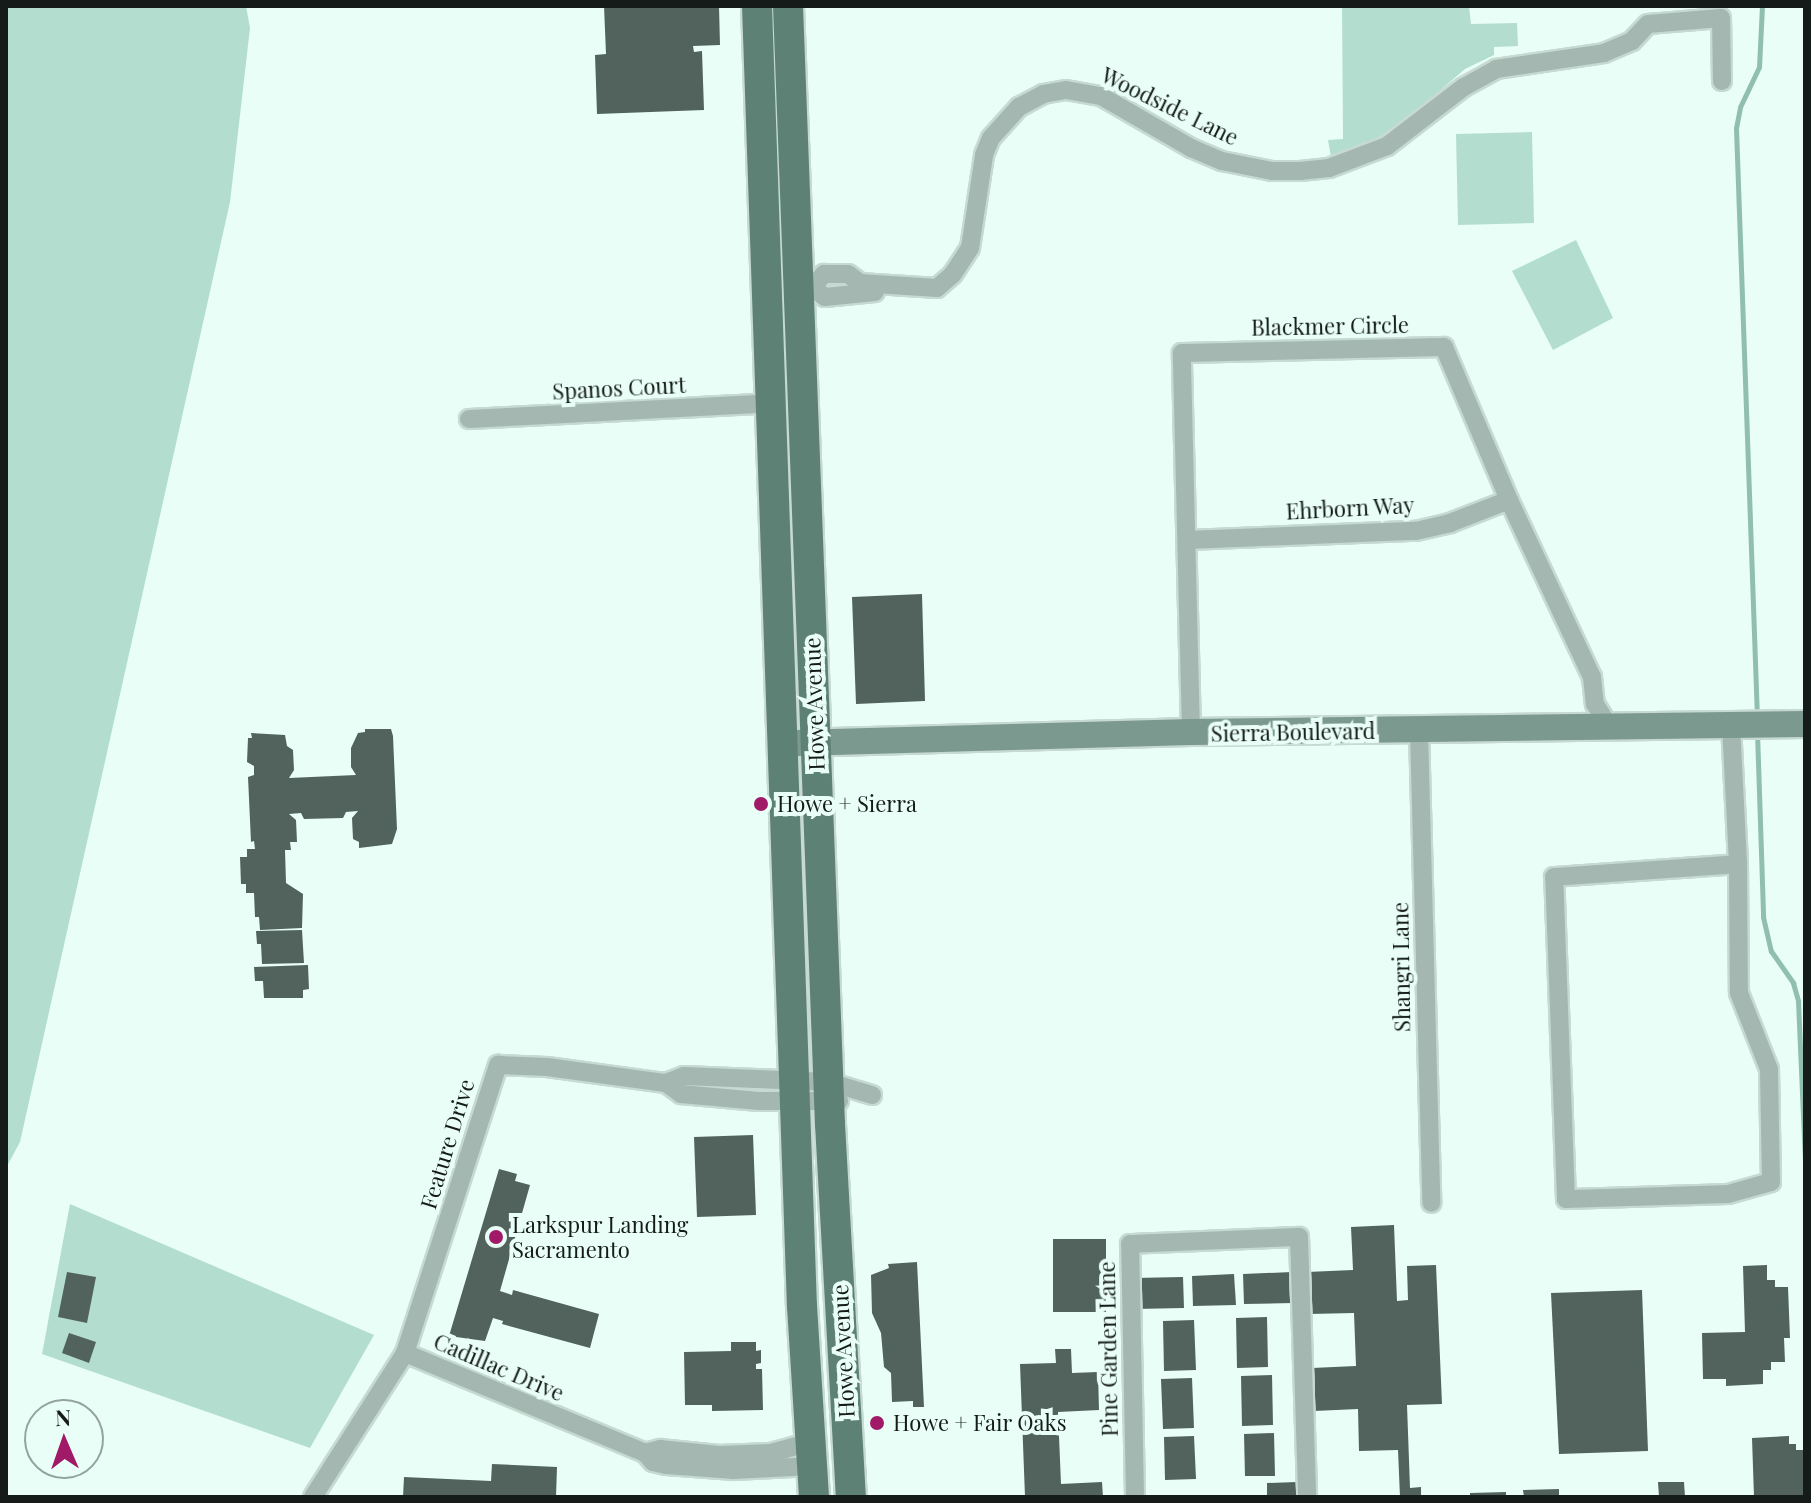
<!DOCTYPE html>
<style>
body{margin:0}
#map{position:relative;width:1811px;height:1503px;overflow:hidden;background:#e9fef6;font-family:"Playfair Display",serif}
div>[style]{position:absolute}
[style*='--x']{left:calc(var(--x)*1px);top:calc(var(--y)*1px);width:calc(var(--w)*1px);rotate:calc(var(--a)*1deg)}
.green>*{inset:0;background:#b3decf}
.stream>*{height:5px;margin:-2.5px;padding:0 2.5px;transform-origin:2.5px;border-radius:2.5px;background:#91bfaf}
.building>*{inset:0;background:#51635c}
.roads{filter:drop-shadow(2px 0 #c7dad2) drop-shadow(-2px 0 #c7dad2) drop-shadow(0 2px #c7dad2) drop-shadow(0 -2px #c7dad2)}
.street>*{height:18px;margin:-9px;padding:0 9px;transform-origin:9px;border-radius:9px;background:#a4b8b1}
.secondary>*{height:26px;margin:-13px;padding:0 13px;transform-origin:13px;border-radius:13px;background:#7b998e}
.primary>*{height:30px;margin:-15px;padding:0 15px;transform-origin:15px;border-radius:15px;background:#5d8275}
.dots>*{width:22px;height:22px;translate:-50% -50%;box-sizing:border-box;border:4px solid #e9fef6;border-radius:50%}
span{translate:-50% -50%;white-space:nowrap;text-align:center;line-height:1.15;-webkit-text-stroke:8px #e9fef6;paint-order:stroke}
.street-label{font-size:22px;color:#141b18}
.poi-label{font-size:22px;color:#141b18}
.left{translate:0 -50%;text-align:left}
.frame{position:absolute;inset:0;border:8px solid #141b18;pointer-events:none}
.north{position:absolute;left:24px;top:1399px;width:80px;height:80px;box-sizing:border-box;background:#e9fef6;border:2px solid #94a39d;border-radius:50%;rotate:358deg;font-size:22px;font-weight:700;line-height:32px;text-align:center;color:#141b18}
.north::after{content:'';display:block;margin:auto;width:28px;height:36px;background:#a01a68;clip-path:polygon(50% 0,100% 100%,50% 72%,0 100%)}
</style>
<div id="map">
<div class="green">
<div style="clip-path:polygon(6px 6px,246px 6px,250px 28px,230px 202px,20px 1142px,6px 1168px)"></div>
<div style="clip-path:polygon(1342px 6px,1469px 6px,1471px 24px,1517px 23px,1518px 46px,1494px 47px,1494px 55px,1465px 69px,1392px 132px,1375px 143px,1331px 157px,1328px 140px,1343px 139px)"></div>
<div style="clip-path:polygon(1532px 132px,1534px 223px,1458px 225px,1456px 134px)"></div>
<div style="clip-path:polygon(1576px 240px,1613px 318px,1553px 350px,1512px 271px)"></div>
<div style="clip-path:polygon(70px 1204px,374px 1335px,310px 1448px,42px 1354px)"></div>
</div>
<div class="stream">
<div style="--x:1757;--y:718;--w:590;--a:-92.04"></div>
<div style="--x:1736;--y:128;--w:21;--a:-79"></div>
<div style="--x:1740;--y:107;--w:44;--a:-64.6"></div>
<div style="--x:1759;--y:67;--w:61;--a:-87.2"></div>
<div style="--x:1757;--y:732;--w:185;--a:88.1"></div>
<div style="--x:1763;--y:917;--w:35;--a:77"></div>
<div style="--x:1771;--y:951;--w:39;--a:55"></div>
<div style="--x:1793;--y:983;--w:19;--a:74"></div>
<div style="--x:1798;--y:1001;--w:161;--a:87.5"></div>
</div>
<div class="building">
<div style="clip-path:polygon(604px 6px,719px 6px,720px 45px,693px 46px,694px 52px,702px 51px,704px 110px,597px 114px,595px 55px,606px 54px)"></div>
<div style="clip-path:polygon(922px 594px,925px 701px,856px 704px,852px 597px)"></div>
<div style="clip-path:polygon(365px 729px,391px 729px,393px 736px,397px 829px,392px 844px,359px 848px,359px 842px,353px 839px,352px 818px,358px 811px,346px 812px,343px 818px,304px 819px,301px 813px,289px 814px,296px 820px,297px 842px,290px 842px,291px 850px,285px 850px,286px 883px,303px 894px,302px 928px,260px 930px,259px 917px,255px 917px,254px 893px,246px 893px,246px 884px,241px 884px,240px 857px,247px 857px,247px 849px,255px 849px,254px 841px,251px 842px,248px 777px,254px 775px,254px 766px,247px 762px,248px 738px,252px 738px,251px 733px,285px 735px,287px 746px,293px 750px,294px 770px,289px 778px,356px 775px,351px 767px,351px 748px,358px 733px,365px 732px)"></div>
<div style="clip-path:polygon(302px 930px,304px 963px,262px 964px,261px 944px,257px 944px,256px 931px)"></div>
<div style="clip-path:polygon(308px 965px,309px 989px,303px 990px,303px 998px,264px 998px,263px 981px,255px 981px,254px 967px)"></div>
<div style="clip-path:polygon(753px 1135px,756px 1215px,697px 1217px,694px 1137px)"></div>
<div style="clip-path:polygon(499px 1169px,517px 1174px,515px 1181px,530px 1185px,500px 1291px,512px 1295px,513px 1290px,599px 1314px,590px 1348px,502px 1324px,503px 1321px,493px 1318px,485px 1341px,449px 1336px)"></div>
<div style="clip-path:polygon(1394px 1225px,1397px 1301px,1408px 1300px,1407px 1266px,1436px 1265px,1442px 1404px,1407px 1405px,1410px 1488px,1421px 1487px,1421px 1497px,1400px 1497px,1398px 1450px,1359px 1451px,1358px 1409px,1314px 1411px,1312px 1368px,1356px 1366px,1354px 1313px,1309px 1314px,1307px 1272px,1353px 1270px,1351px 1227px)"></div>
<div style="clip-path:polygon(1053px 1239px,1106px 1239px,1106px 1312px,1053px 1312px)"></div>
<div style="clip-path:polygon(917px 1262px,924px 1407px,913px 1407px,913px 1401px,892px 1402px,891px 1373px,884px 1367px,881px 1333px,872px 1313px,871px 1275px,889px 1268px,888px 1264px)"></div>
<div style="clip-path:polygon(1767px 1265px,1767px 1280px,1775px 1280px,1775px 1287px,1788px 1287px,1790px 1338px,1784px 1338px,1785px 1362px,1771px 1362px,1771px 1370px,1763px 1370px,1763px 1384px,1726px 1386px,1726px 1379px,1703px 1379px,1702px 1333px,1745px 1332px,1743px 1266px)"></div>
<div style="clip-path:polygon(67px 1272px,96px 1277px,87px 1323px,58px 1317px)"></div>
<div style="clip-path:polygon(1292px 1272px,1293px 1303px,1244px 1304px,1243px 1274px)"></div>
<div style="clip-path:polygon(1234px 1274px,1236px 1305px,1193px 1306px,1192px 1276px)"></div>
<div style="clip-path:polygon(1183px 1277px,1184px 1308px,1135px 1309px,1134px 1278px)"></div>
<div style="clip-path:polygon(1642px 1290px,1648px 1451px,1559px 1454px,1551px 1293px)"></div>
<div style="clip-path:polygon(1267px 1317px,1268px 1367px,1237px 1368px,1236px 1318px)"></div>
<div style="clip-path:polygon(1194px 1320px,1196px 1370px,1164px 1371px,1163px 1321px)"></div>
<div style="clip-path:polygon(69px 1333px,96px 1342px,89px 1363px,62px 1353px)"></div>
<div style="clip-path:polygon(731px 1342px,756px 1342px,756px 1351px,761px 1350px,761px 1363px,756px 1364px,756px 1369px,762px 1369px,763px 1410px,712px 1411px,712px 1405px,685px 1405px,684px 1352px,731px 1351px)"></div>
<div style="clip-path:polygon(1055px 1349px,1071px 1349px,1072px 1373px,1098px 1372px,1099px 1410px,1058px 1412px,1061px 1484px,1102px 1482px,1103px 1497px,1025px 1497px,1020px 1364px,1056px 1363px)"></div>
<div style="clip-path:polygon(1272px 1375px,1273px 1425px,1242px 1426px,1241px 1376px)"></div>
<div style="clip-path:polygon(1192px 1378px,1194px 1428px,1163px 1429px,1161px 1379px)"></div>
<div style="clip-path:polygon(1274px 1433px,1275px 1476px,1245px 1476px,1244px 1434px)"></div>
<div style="clip-path:polygon(1194px 1436px,1196px 1479px,1165px 1480px,1164px 1437px)"></div>
<div style="clip-path:polygon(1789px 1436px,1789px 1444px,1796px 1444px,1796px 1450px,1805px 1450px,1805px 1496px,1754px 1497px,1752px 1438px)"></div>
<div style="clip-path:polygon(492px 1464px,557px 1467px,556px 1497px,403px 1497px,404px 1477px,491px 1481px)"></div>
<div style="clip-path:polygon(1297px 1482px,1297px 1497px,1267px 1497px,1267px 1483px)"></div>
<div style="clip-path:polygon(1658px 1482px,1684px 1482px,1685px 1497px,1659px 1497px)"></div>
<div style="clip-path:polygon(1559px 1489px,1559px 1497px,1524px 1497px,1523px 1490px)"></div>
<div style="clip-path:polygon(1506px 1492px,1506px 1497px,1470px 1497px,1470px 1493px)"></div>
</div>
<div class="roads">
<div class="street">
<div style="--x:802;--y:287;--w:10;--a:0"></div>
<div style="--x:812;--y:287;--w:16;--a:38"></div>
<div style="--x:825;--y:297;--w:50;--a:-5.7"></div>
<div style="--x:812;--y:287;--w:18;--a:-47"></div>
<div style="--x:824;--y:274;--w:24;--a:0"></div>
<div style="--x:848;--y:274;--w:15;--a:37"></div>
<div style="--x:860;--y:283;--w:77;--a:3.7"></div>
<div style="--x:937;--y:288;--w:21;--a:-41"></div>
<div style="--x:953;--y:274;--w:31;--a:-57"></div>
<div style="--x:970;--y:248;--w:94;--a:-81.4"></div>
<div style="--x:984;--y:155;--w:18;--a:-68"></div>
<div style="--x:991;--y:138;--w:42;--a:-47.9"></div>
<div style="--x:1019;--y:107;--w:27;--a:-28"></div>
<div style="--x:1043;--y:94;--w:23;--a:-10"></div>
<div style="--x:1066;--y:90;--w:36;--a:10"></div>
<div style="--x:1101;--y:96;--w:104;--a:30"></div>
<div style="--x:1191;--y:148;--w:34;--a:23"></div>
<div style="--x:1222;--y:161;--w:51;--a:11.3"></div>
<div style="--x:1272;--y:171;--w:28;--a:0"></div>
<div style="--x:1300;--y:171;--w:29;--a:-6"></div>
<div style="--x:1329;--y:168;--w:62;--a:-20.8"></div>
<div style="--x:1387;--y:146;--w:97;--a:-37.5"></div>
<div style="--x:1464;--y:87;--w:37;--a:-29"></div>
<div style="--x:1496;--y:69;--w:109;--a:-8.4"></div>
<div style="--x:1604;--y:53;--w:30;--a:-23"></div>
<div style="--x:1632;--y:41;--w:23;--a:-47"></div>
<div style="--x:1648;--y:24;--w:73;--a:-4.7"></div>
<div style="--x:1721;--y:18;--w:63;--a:89.1"></div>
<div style="--x:469;--y:419;--w:303;--a:-3"></div>
<div style="--x:1188;--y:540;--w:228;--a:-2.3"></div>
<div style="--x:1416;--y:531;--w:35;--a:-13"></div>
<div style="--x:1450;--y:523;--w:63;--a:-21.3"></div>
<div style="--x:1731;--y:725;--w:139;--a:87.1"></div>
<div style="--x:1738;--y:864;--w:129;--a:89.6"></div>
<div style="--x:1739;--y:993;--w:82;--a:68.5"></div>
<div style="--x:1769;--y:1069;--w:113;--a:89"></div>
<div style="--x:1771;--y:1182;--w:45;--a:164.4"></div>
<div style="--x:1728;--y:1194;--w:162;--a:178.2"></div>
<div style="--x:1566;--y:1199;--w:322;--a:-92.1"></div>
<div style="--x:1554;--y:877;--w:184;--a:-4"></div>
<div style="--x:1419;--y:730;--w:473;--a:88.5"></div>
<div style="--x:1191;--y:732;--w:379;--a:-91.4"></div>
<div style="--x:1182;--y:353;--w:262;--a:-1.3"></div>
<div style="--x:1444;--y:347;--w:166;--a:67"></div>
<div style="--x:1509;--y:500;--w:195;--a:64.9"></div>
<div style="--x:1592;--y:677;--w:27;--a:84"></div>
<div style="--x:1595;--y:704;--w:26;--a:58"></div>
<div style="--x:666;--y:1083;--w:19;--a:36"></div>
<div style="--x:681;--y:1094;--w:78;--a:5.1"></div>
<div style="--x:759;--y:1101;--w:80;--a:0"></div>
<div style="--x:405;--y:1353;--w:303;--a:-72.1"></div>
<div style="--x:498;--y:1065;--w:49;--a:2.3"></div>
<div style="--x:547;--y:1067;--w:120;--a:7.7"></div>
<div style="--x:666;--y:1083;--w:19;--a:-21"></div>
<div style="--x:684;--y:1076;--w:145;--a:2.4"></div>
<div style="--x:829;--y:1082;--w:45;--a:16.8"></div>
<div style="--x:645;--y:1453;--w:16;--a:-15"></div>
<div style="--x:660;--y:1449;--w:59;--a:5.8"></div>
<div style="--x:719;--y:1455;--w:52;--a:-2.2"></div>
<div style="--x:771;--y:1453;--w:41;--a:-15.4"></div>
<div style="--x:313;--y:1497;--w:171;--a:-57.4"></div>
<div style="--x:405;--y:1353;--w:260;--a:22.6"></div>
<div style="--x:645;--y:1453;--w:12;--a:48"></div>
<div style="--x:653;--y:1462;--w:13;--a:13"></div>
<div style="--x:666;--y:1465;--w:68;--a:4.2"></div>
<div style="--x:734;--y:1470;--w:79;--a:-2.9"></div>
<div style="--x:1135;--y:1497;--w:253;--a:-91.1"></div>
<div style="--x:1130;--y:1244;--w:169;--a:-2.4"></div>
<div style="--x:1299;--y:1237;--w:260;--a:88.2"></div>
</div>
<div class="secondary">
<div style="--x:797;--y:743;--w:394;--a:-1.6"></div>
<div style="--x:1191;--y:732;--w:614;--a:-0.75"></div>
</div>
<div class="primary">
<div style="--x:757;--y:6;--w:1301;--a:88.02"></div>
<div style="--x:802;--y:1306;--w:191;--a:86.4"></div>
<div style="--x:788;--y:6;--w:1119;--a:87.85"></div>
<div style="--x:830;--y:1124;--w:374;--a:86.8"></div>
</div>
</div>
<div class="dots">
<div style="left:761px;top:804px;background:#a01a68"></div>
<div style="left:496px;top:1237px;background:#a01a68"></div>
<div style="left:877px;top:1423px;background:#a01a68"></div>
</div>
<div class="street-label">
<span style="left:1170px;top:106px;rotate:26deg">Woodside Lane</span>
<span style="left:1330px;top:326px;rotate:-1deg">Blackmer Circle</span>
<span style="left:619px;top:388px;rotate:-3deg">Spanos Court</span>
<span style="left:1350px;top:508px;rotate:-3deg">Ehrborn Way</span>
<span style="left:814px;top:704px;rotate:-92deg">Howe Avenue</span>
<span style="left:1293px;top:732px;rotate:-1deg">Sierra Boulevard</span>
<span style="left:1401px;top:967px;rotate:-91deg">Shangri Lane</span>
<span style="left:447px;top:1144px;rotate:-73deg">Feature Drive</span>
<span style="left:1108px;top:1349px;rotate:-91deg">Pine Garden Lane</span>
<span style="left:843px;top:1351px;rotate:-93deg">Howe Avenue</span>
<span style="left:499px;top:1367px;rotate:23deg">Cadillac Drive</span>
</div>
<div class="poi-label">
<span class="left" style="left:777px;top:804px">Howe + Sierra</span>
<span class="left" style="left:512px;top:1237px">Larkspur Landing<br>Sacramento</span>
<span class="left" style="left:893px;top:1423px">Howe + Fair Oaks</span>
</div>
<div class="frame"></div>
<div class="north">N</div>
</div>
